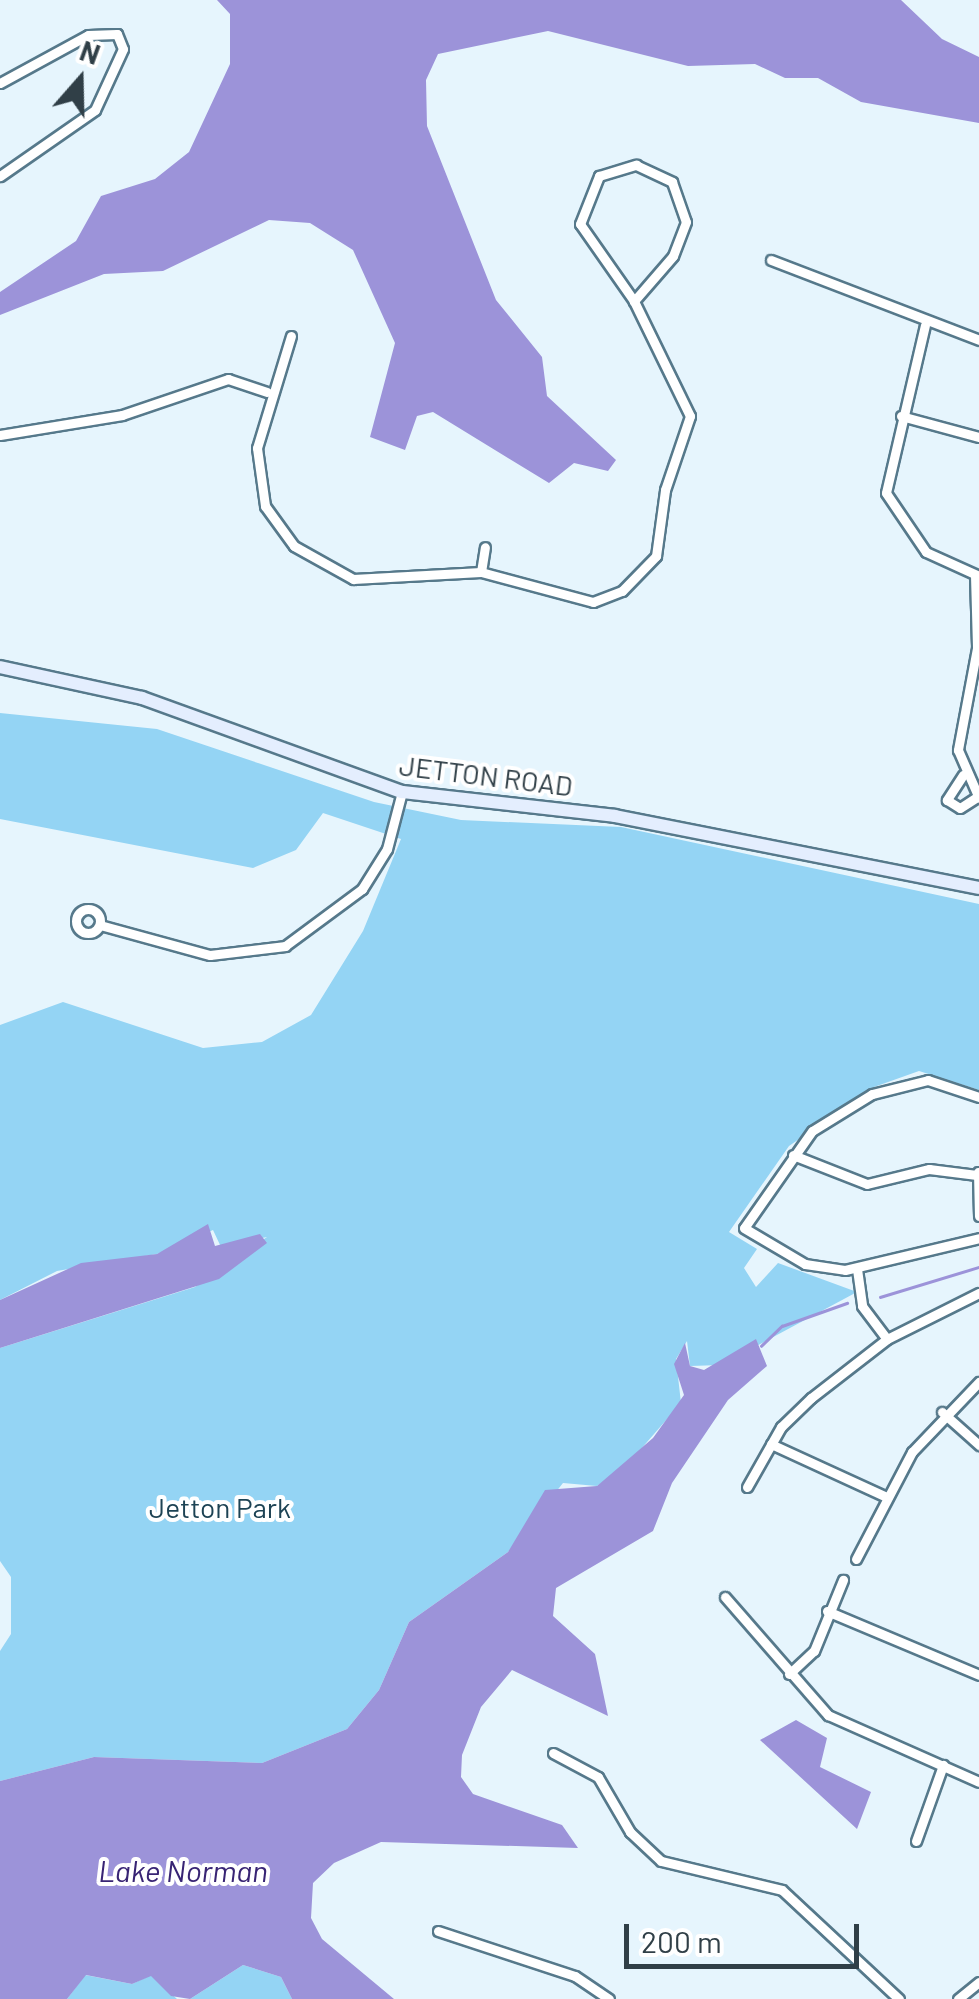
<!DOCTYPE html>
<style>
body{margin:0}
#map{position:relative;width:979px;height:1999px;overflow:hidden;background:#e6f5fd;font-family:Barlow,sans-serif}
div>[style]{position:absolute}
[style*='--x']{left:calc(var(--x)*1px);top:calc(var(--y)*1px);width:calc(var(--w)*1px);rotate:calc(var(--a)*1deg)}
.green>*{inset:0;background:#94d4f4}
.water>*{inset:0;background:#9c93d9}
.stream>*{height:2.5px;margin:-1.25px;padding:0 1.25px;transform-origin:1.25px;border-radius:1.25px;background:#9c93d9}
.roads{filter:drop-shadow(2px 0 #56798b) drop-shadow(-2px 0 #56798b) drop-shadow(0 2px #56798b) drop-shadow(0 -2px #56798b)}
.street>*{height:9px;margin:-4.5px;padding:0 4.5px;transform-origin:4.5px;border-radius:4.5px;background:#fff}
.street>.ring{margin:-4.5px;padding:0;box-sizing:content-box;background:none;border:9px solid #fff;border-radius:50%}
.secondary>*{height:12px;margin:-6px;padding:0 6px;transform-origin:6px;border-radius:6px;background:#e4eefe}
span{translate:-50% -50%;white-space:nowrap;text-align:center;line-height:1.15;-webkit-text-stroke:8px #fff;paint-order:stroke}
.street-label{font-size:28px;color:#303f47}
.park-label{font-size:28px;color:#1d4354}
.water-label{font-size:30px;color:#382474;font-style:italic}
.north{position:absolute;left:30px;top:30px;width:100px;height:100px;-webkit-text-stroke:8px #fff;paint-order:stroke;rotate:20deg;font-size:28px;font-weight:700;line-height:40px;text-align:center;color:#303f47}
.north::after{content:'';display:block;margin:auto;width:35px;height:45px;background:#303f47;clip-path:polygon(50% 0,100% 100%,50% 72%,0 100%)}
.scale{position:absolute;left:624px;top:1924px;width:235px;height:45px;box-sizing:border-box;border:5px solid #303f47;border-top:0;padding-left:12px;font-size:30px;line-height:35px;white-space:nowrap;color:#303f47;-webkit-text-stroke:8px #fff;paint-order:stroke}
</style>
<div id="map">
<div class="green">
<div style="clip-path:polygon(0 713px,157px 729px,374px 802px,461px 820px,621px 827px,979px 904px,979px 1090px,919px 1071px,874px 1087px,789px 1146px,729px 1232px,757px 1249px,744px 1268px,756px 1287px,778px 1263px,857px 1292px,721px 1365px,690px 1366px,687px 1341px,676px 1359px,681px 1403px,627px 1465px,597px 1486px,563px 1483px,508px 1552px,409px 1622px,379px 1690px,347px 1729px,262px 1763px,94px 1757px,0 1781px,0 1651px,11px 1634px,11px 1577px,0 1561px,0 1348px,195px 1287px,267px 1237px,221px 1247px,213px 1230px,157px 1254px,57px 1271px,0 1300px,0 1025px,63px 1002px,203px 1048px,262px 1042px,311px 1015px,363px 931px,401px 839px,323px 813px,296px 850px,253px 868px,0 819px)"></div>
<div style="clip-path:polygon(243px 1965px,281px 1977px,292px 1999px,190px 1999px)"></div>
<div style="clip-path:polygon(85px 1975px,132px 1984px,151px 1975px,177px 1999px,67px 1999px)"></div>
</div>
<div class="water">
<div style="clip-path:polygon(217px 0,901px 0,942px 39px,979px 57px,979px 123px,861px 102px,818px 78px,785px 78px,755px 64px,688px 66px,548px 31px,438px 54px,426px 80px,427px 126px,496px 300px,542px 357px,547px 396px,616px 460px,608px 471px,574px 463px,549px 483px,433px 412px,417px 416px,405px 450px,370px 437px,395px 343px,353px 250px,310px 223px,269px 220px,163px 271px,104px 274px,0 315px,0 292px,76px 241px,101px 196px,155px 179px,189px 152px,230px 64px,230px 14px)"></div>
<div style="clip-path:polygon(208px 1224px,215px 1246px,260px 1234px,267px 1243px,219px 1279px,0 1348px,0 1300px,81px 1263px,157px 1254px)"></div>
<div style="clip-path:polygon(756px 1339px,767px 1366px,728px 1400px,672px 1483px,653px 1531px,556px 1588px,553px 1616px,595px 1654px,608px 1716px,512px 1670px,481px 1707px,462px 1755px,461px 1777px,473px 1794px,562px 1825px,578px 1848px,381px 1842px,334px 1863px,313px 1883px,311px 1918px,322px 1939px,394px 1999px,292px 1999px,281px 1977px,243px 1965px,190px 1999px,171px 1996px,151px 1976px,132px 1984px,86px 1975px,67px 1999px,0 1999px,0 1781px,94px 1757px,262px 1763px,347px 1729px,379px 1690px,409px 1622px,508px 1552px,545px 1490px,597px 1486px,653px 1438px,684px 1395px,674px 1364px,685px 1343px,690px 1366px,704px 1370px)"></div>
<div style="clip-path:polygon(796px 1720px,827px 1738px,820px 1767px,871px 1792px,857px 1829px,760px 1740px)"></div>
</div>
<div class="stream">
<div style="--x:880;--y:1297;--w:103;--a:-16.9"></div>
<div style="--x:761;--y:1346;--w:29;--a:-44"></div>
<div style="--x:782;--y:1326;--w:69;--a:-19.5"></div>
</div>
<div class="roads">
<div class="street">
<div style="--x:0;--y:83;--w:100;--a:-28.6"></div>
<div style="--x:88;--y:35;--w:29;--a:-2"></div>
<div style="--x:117;--y:34;--w:16;--a:68"></div>
<div style="--x:123;--y:49;--w:67;--a:114.7"></div>
<div style="--x:95;--y:110;--w:116;--a:145.2"></div>
<div style="--x:636;--y:165;--w:40;--a:25"></div>
<div style="--x:672;--y:182;--w:42;--a:70.7"></div>
<div style="--x:686;--y:222;--w:36;--a:111"></div>
<div style="--x:673;--y:256;--w:60;--a:130.9"></div>
<div style="--x:634;--y:301;--w:94;--a:-125"></div>
<div style="--x:580;--y:224;--w:52;--a:-68.4"></div>
<div style="--x:599;--y:176;--w:39;--a:-17"></div>
<div style="--x:771;--y:260;--w:223;--a:21"></div>
<div style="--x:925;--y:325;--w:172;--a:103.1"></div>
<div style="--x:886;--y:493;--w:71;--a:55.9"></div>
<div style="--x:926;--y:552;--w:58;--a:24.4"></div>
<div style="--x:291;--y:336;--w:117;--a:106.9"></div>
<div style="--x:257;--y:448;--w:59;--a:82.1"></div>
<div style="--x:265;--y:506;--w:49;--a:54.1"></div>
<div style="--x:294;--y:546;--w:68;--a:29.2"></div>
<div style="--x:353;--y:579;--w:128;--a:-3.1"></div>
<div style="--x:481;--y:572;--w:116;--a:15"></div>
<div style="--x:593;--y:602;--w:31;--a:-21"></div>
<div style="--x:622;--y:591;--w:49;--a:-45.8"></div>
<div style="--x:656;--y:556;--w:67;--a:-82.2"></div>
<div style="--x:665;--y:490;--w:78;--a:-71.3"></div>
<div style="--x:690;--y:416;--w:128;--a:-116"></div>
<div style="--x:901;--y:416;--w:81;--a:15.1"></div>
<div style="--x:0;--y:435;--w:124;--a:-9.3"></div>
<div style="--x:122;--y:415;--w:112;--a:-18.8"></div>
<div style="--x:228;--y:379;--w:41;--a:18.4"></div>
<div style="--x:481;--y:572;--w:25;--a:-81"></div>
<div style="--x:975;--y:575;--w:73;--a:88.4"></div>
<div style="--x:977;--y:648;--w:104;--a:100.6"></div>
<div style="--x:958;--y:750;--w:52;--a:66.4"></div>
<div style="--x:963;--y:775;--w:30;--a:123"></div>
<div style="--x:947;--y:800;--w:15;--a:32"></div>
<div style="--x:960;--y:808;--w:20;--a:-33"></div>
<div class="ring" style="left:76px;top:909px;width:15px;height:15px"></div>
<div style="--x:100;--y:925;--w:114;--a:15.3"></div>
<div style="--x:210;--y:955;--w:76;--a:-6.8"></div>
<div style="--x:285;--y:946;--w:96;--a:-36.5"></div>
<div style="--x:362;--y:889;--w:47;--a:-58"></div>
<div style="--x:387;--y:849;--w:59;--a:-75.3"></div>
<div style="--x:979;--y:1097;--w:54;--a:-161.6"></div>
<div style="--x:928;--y:1080;--w:58;--a:166"></div>
<div style="--x:872;--y:1094;--w:70;--a:148.3"></div>
<div style="--x:812;--y:1131;--w:118;--a:125"></div>
<div style="--x:744;--y:1228;--w:71;--a:30.5"></div>
<div style="--x:805;--y:1264;--w:40;--a:8.5"></div>
<div style="--x:845;--y:1270;--w:138;--a:-13.4"></div>
<div style="--x:793;--y:1155;--w:79;--a:21.4"></div>
<div style="--x:867;--y:1184;--w:64;--a:-13.6"></div>
<div style="--x:929;--y:1169;--w:48;--a:7.1"></div>
<div style="--x:978;--y:1172;--w:44;--a:88.7"></div>
<div style="--x:857;--y:1269;--w:37;--a:82"></div>
<div style="--x:862;--y:1306;--w:41;--a:52.9"></div>
<div style="--x:942;--y:1412;--w:50;--a:41.7"></div>
<div style="--x:771;--y:1444;--w:128;--a:24.6"></div>
<div style="--x:747;--y:1487;--w:69;--a:-60.5"></div>
<div style="--x:781;--y:1427;--w:42;--a:-44"></div>
<div style="--x:811;--y:1398;--w:96;--a:-37.8"></div>
<div style="--x:887;--y:1339;--w:103;--a:-26.6"></div>
<div style="--x:856;--y:1559;--w:121;--a:-62.4"></div>
<div style="--x:912;--y:1452;--w:97;--a:-46.3"></div>
<div style="--x:725;--y:1597;--w:157;--a:48.9"></div>
<div style="--x:828;--y:1715;--w:165;--a:23.9"></div>
<div style="--x:827;--y:1611;--w:165;--a:22.8"></div>
<div style="--x:789;--y:1674;--w:34;--a:-43"></div>
<div style="--x:814;--y:1651;--w:77;--a:-67.8"></div>
<div style="--x:553;--y:1753;--w:51;--a:28.1"></div>
<div style="--x:598;--y:1777;--w:64;--a:59.8"></div>
<div style="--x:630;--y:1832;--w:42;--a:43.1"></div>
<div style="--x:661;--y:1861;--w:124;--a:13.5"></div>
<div style="--x:782;--y:1890;--w:160;--a:43"></div>
<div style="--x:916;--y:1841;--w:81;--a:-70.4"></div>
<div style="--x:438;--y:1931;--w:144;--a:18.2"></div>
<div style="--x:575;--y:1976;--w:41;--a:34.1"></div>
<div style="--x:958;--y:1999;--w:27;--a:-39"></div>
</div>
<div class="secondary">
<div style="--x:0;--y:667;--w:145;--a:12.3"></div>
<div style="--x:142;--y:698;--w:276;--a:19.9"></div>
<div style="--x:402;--y:792;--w:214;--a:6.4"></div>
<div style="--x:615;--y:816;--w:371;--a:11.2"></div>
</div>
</div>
<div class="street-label">
<span style="left:486px;top:775px;rotate:7deg">JETTON ROAD</span>
</div>
<div class="park-label">
<span style="left:220px;top:1507px">Jetton Park</span>
</div>
<div class="water-label">
<span style="left:183px;top:1870px">Lake Norman</span>
</div>
<div class="north">N</div>
<div class="scale">200 m</div>
</div>
